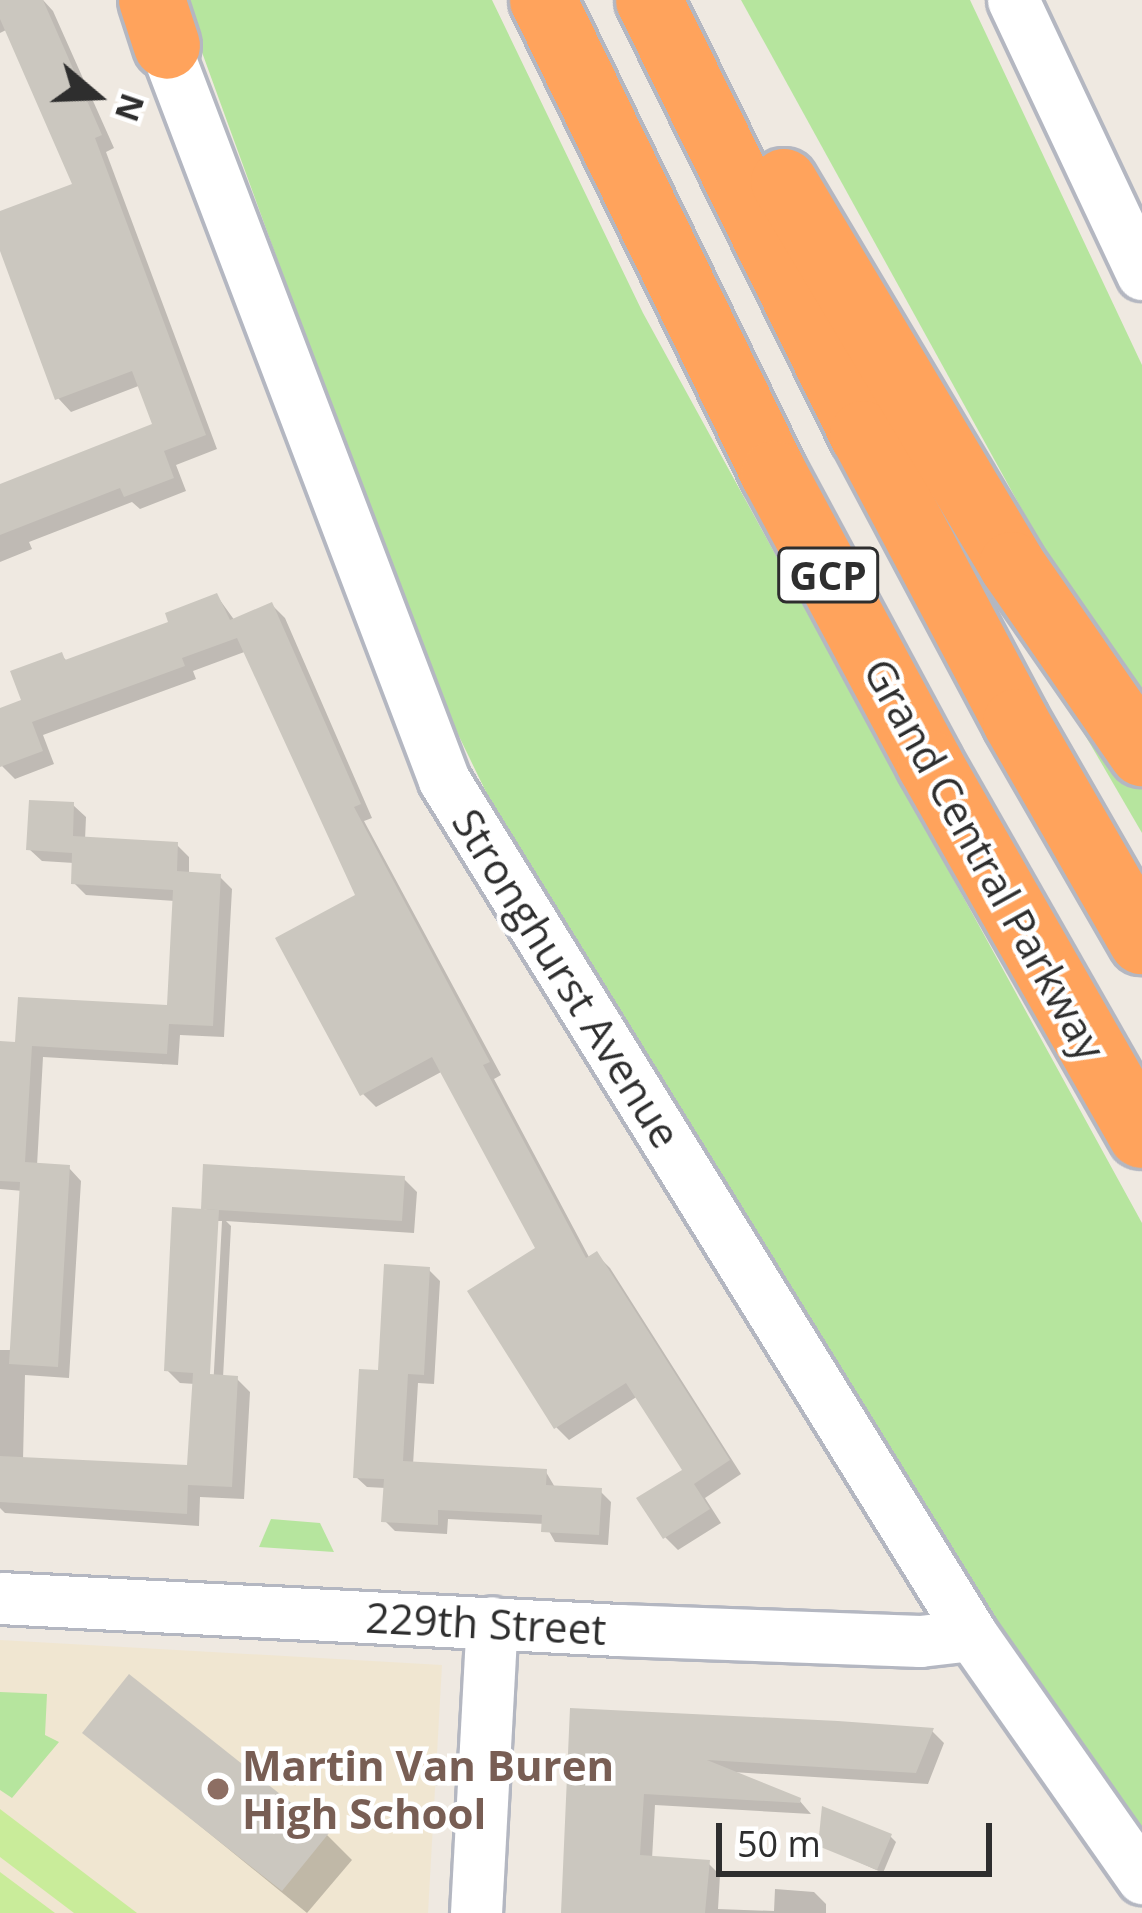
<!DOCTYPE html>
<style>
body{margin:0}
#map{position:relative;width:1142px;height:1913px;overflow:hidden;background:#efe9e1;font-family:"Open Sans",sans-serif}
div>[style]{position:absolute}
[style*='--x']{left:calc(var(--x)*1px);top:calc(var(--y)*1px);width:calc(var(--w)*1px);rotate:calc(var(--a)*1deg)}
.education>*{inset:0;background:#f0e6d1}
.green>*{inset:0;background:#b6e59e}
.pitch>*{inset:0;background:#c9ec9a}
.shadow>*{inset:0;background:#0003}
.building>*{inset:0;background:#cbc7bf}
.roads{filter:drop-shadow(3px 0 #b4b7c1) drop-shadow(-3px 0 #b4b7c1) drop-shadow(0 3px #b4b7c1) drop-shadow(0 -3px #b4b7c1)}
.minor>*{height:51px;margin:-25.5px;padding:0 25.5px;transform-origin:25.5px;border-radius:25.5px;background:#fff}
.highway>*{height:66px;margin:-33px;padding:0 33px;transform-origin:33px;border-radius:33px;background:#ffa35c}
.dots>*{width:33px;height:33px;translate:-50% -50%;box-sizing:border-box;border:6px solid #fff;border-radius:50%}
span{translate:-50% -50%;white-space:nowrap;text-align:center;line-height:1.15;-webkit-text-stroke:9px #fff;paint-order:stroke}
.shield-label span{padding:3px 9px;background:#fff;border:3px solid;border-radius:9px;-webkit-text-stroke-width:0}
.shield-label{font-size:39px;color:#2e2e2e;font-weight:700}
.street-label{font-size:42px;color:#2e2e2e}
.education-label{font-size:42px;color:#785e54;font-weight:700}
.left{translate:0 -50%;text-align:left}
.north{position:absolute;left:36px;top:36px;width:120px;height:120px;-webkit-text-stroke:9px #fff;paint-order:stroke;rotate:109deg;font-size:33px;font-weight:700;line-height:48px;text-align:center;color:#2e2e2e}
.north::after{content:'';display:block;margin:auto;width:42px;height:54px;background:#2e2e2e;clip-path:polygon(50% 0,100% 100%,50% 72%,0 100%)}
.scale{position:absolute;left:716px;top:1823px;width:276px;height:54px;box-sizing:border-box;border:6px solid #2e2e2e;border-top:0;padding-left:15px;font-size:36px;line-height:42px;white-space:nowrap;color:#2e2e2e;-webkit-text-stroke:9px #fff;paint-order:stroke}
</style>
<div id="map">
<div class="education">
<div style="clip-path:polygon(0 1640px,442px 1665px,428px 1913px,0 1913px)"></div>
</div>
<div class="green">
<div style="clip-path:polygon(183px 0,492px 0,643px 313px,1142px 1223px,1142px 1852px,944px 1572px,531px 885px,425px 666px)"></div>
<div style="clip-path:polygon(741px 0,970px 0,1142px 365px,1142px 715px,1091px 635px)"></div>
<div style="clip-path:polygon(1035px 649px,1142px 779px,1142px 833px)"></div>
<div style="clip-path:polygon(271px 1519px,320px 1523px,334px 1552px,259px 1547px)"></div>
<div style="clip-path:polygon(0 1692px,47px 1694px,45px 1735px,59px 1742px,12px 1798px,0 1790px)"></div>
</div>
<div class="pitch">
<div style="clip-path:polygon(0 1809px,137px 1913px,74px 1913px,0 1857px)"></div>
<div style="clip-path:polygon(0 1872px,55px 1913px,0 1913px)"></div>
</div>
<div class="shadow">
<div style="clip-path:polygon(0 0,43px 0,53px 11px,114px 148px,106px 152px,217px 449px,176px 465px,186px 491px,140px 509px,132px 502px,29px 542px,32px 549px,0 562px,0 487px,156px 426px,141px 385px,71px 412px,58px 398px,0 243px,0 215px,113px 271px,8px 29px,0 33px)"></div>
<div style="clip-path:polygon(217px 596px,235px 621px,272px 605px,285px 618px,372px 818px,364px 821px,501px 1075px,494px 1079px,590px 1259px,597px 1255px,610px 1268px,741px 1474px,705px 1498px,721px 1523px,678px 1550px,665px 1537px,686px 1471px,638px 1396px,569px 1440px,556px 1427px,539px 1249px,443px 1071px,376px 1107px,363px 1094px,358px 896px,247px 651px,193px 671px,196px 679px,43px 735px,54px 764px,15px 779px,2px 766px,0 711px,25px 701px,61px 655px,68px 662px,172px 623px)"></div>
<div style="clip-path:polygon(evenodd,73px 805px,86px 817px,85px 840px,177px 845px,189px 857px,189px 875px,220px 877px,232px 889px,224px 1037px,180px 1035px,178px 1065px,43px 1057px,37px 1166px,69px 1168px,81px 1181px,69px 1378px,25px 1375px,23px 1460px,190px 1469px,195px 1384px,180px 1383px,167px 1370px,209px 1212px,204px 1207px,404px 1179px,417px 1192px,414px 1233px,226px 1221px,231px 1226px,223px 1378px,237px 1379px,250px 1392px,244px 1499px,200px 1497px,199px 1526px,5px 1513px,0 1508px,0 1350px,13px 1350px,23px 1191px,0 1189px,0 1044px,18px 1045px,170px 1009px,175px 901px,86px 895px,74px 883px,74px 863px,42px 861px,29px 849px,73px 805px,216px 1221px,222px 1221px,213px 1389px,207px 1389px,216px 1221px)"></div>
<div style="clip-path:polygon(429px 1270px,440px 1281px,434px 1384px,418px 1383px,413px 1465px,546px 1472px,556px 1489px,600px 1491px,611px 1502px,608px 1545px,555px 1542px,545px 1524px,448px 1519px,447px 1534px,395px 1531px,385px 1521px,386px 1488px,367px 1487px,356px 1477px,380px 1373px)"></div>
<div style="clip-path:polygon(573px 1711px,932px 1731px,944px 1743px,928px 1784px,732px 1772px,799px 1800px,811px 1814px,655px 1805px,652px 1859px,708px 1863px,720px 1875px,718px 1909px,774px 1911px,775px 1889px,814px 1892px,826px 1904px,826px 1913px,563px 1913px)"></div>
<div style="clip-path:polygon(86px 1733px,327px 1835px,352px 1860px,307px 1913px)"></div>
<div style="clip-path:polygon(890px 1836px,896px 1842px,883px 1873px,821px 1845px)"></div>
</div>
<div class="building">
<div style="clip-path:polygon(0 0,43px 0,102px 135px,95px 138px,206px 435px,164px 451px,174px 478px,124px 497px,120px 488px,0 535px,0 484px,152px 424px,132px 371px,55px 400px,0 251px,0 211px,72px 184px,0 19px)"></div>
<div style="clip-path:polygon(217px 593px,230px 620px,272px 602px,361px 804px,354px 807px,490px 1062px,483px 1065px,586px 1258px,597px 1251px,730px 1460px,694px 1484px,710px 1509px,663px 1539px,636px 1498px,682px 1470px,626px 1383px,554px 1429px,467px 1291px,535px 1248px,432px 1057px,360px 1096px,275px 938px,355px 895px,237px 638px,182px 658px,185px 666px,32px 722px,43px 751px,0 767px,0 708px,21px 700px,10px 671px,62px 652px,65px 660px,168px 622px,165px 613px)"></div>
<div style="clip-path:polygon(29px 800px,74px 802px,73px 836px,178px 842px,177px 871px,221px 874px,213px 1026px,169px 1024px,167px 1054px,32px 1046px,25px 1162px,70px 1165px,58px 1367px,9px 1364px,20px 1182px,0 1181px,0 1041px,15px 1042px,18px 997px,167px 1005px,173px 890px,71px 884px,72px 853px,26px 850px)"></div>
<div style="clip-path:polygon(203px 1164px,405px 1176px,402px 1221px,201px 1209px)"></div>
<div style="clip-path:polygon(172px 1207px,219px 1210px,210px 1374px,238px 1376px,232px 1487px,188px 1485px,187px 1514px,0 1502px,0 1456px,187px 1465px,193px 1373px,164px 1371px)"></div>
<div style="clip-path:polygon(384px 1264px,430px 1267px,424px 1375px,408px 1374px,403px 1461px,547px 1469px,546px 1485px,602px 1488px,599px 1535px,541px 1532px,542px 1515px,438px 1510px,438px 1525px,381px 1522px,384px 1479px,353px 1478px,359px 1369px,378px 1370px)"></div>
<div style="clip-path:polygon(129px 1674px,329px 1833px,282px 1891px,82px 1733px)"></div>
<div style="clip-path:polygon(570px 1708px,838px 1721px,934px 1728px,916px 1773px,707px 1760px,801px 1798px,800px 1803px,644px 1794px,640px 1855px,710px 1860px,705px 1913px,561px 1913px)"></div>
<div style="clip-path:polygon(822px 1806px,892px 1834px,877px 1870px,818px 1846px)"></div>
</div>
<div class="roads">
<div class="minor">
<div style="--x:1013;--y:0;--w:303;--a:64.8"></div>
<div style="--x:152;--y:12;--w:822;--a:69.18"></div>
<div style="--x:444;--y:780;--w:1005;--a:58.3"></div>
<div style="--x:972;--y:1635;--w:297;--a:55"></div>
<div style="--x:0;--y:1598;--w:620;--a:2.96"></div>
<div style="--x:619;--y:1630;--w:301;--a:2.1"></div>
<div style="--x:920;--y:1641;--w:52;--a:-6.6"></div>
<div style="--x:476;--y:1913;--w:291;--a:-86.9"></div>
</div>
<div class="highway">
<div style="--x:152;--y:0;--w:48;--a:71.9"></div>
<div style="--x:543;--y:0;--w:527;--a:64.02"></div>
<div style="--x:774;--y:474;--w:329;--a:61.7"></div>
<div style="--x:930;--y:764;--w:427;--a:60.3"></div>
<div style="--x:649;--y:0;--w:484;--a:63.8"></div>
<div style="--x:863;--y:434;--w:326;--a:62"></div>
<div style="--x:1016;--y:722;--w:253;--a:60.1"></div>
<div style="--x:784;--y:182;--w:446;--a:59.2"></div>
<div style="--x:1012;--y:565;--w:229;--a:55.3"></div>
</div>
</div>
<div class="dots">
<div style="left:218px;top:1789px;background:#8d6e63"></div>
</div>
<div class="shield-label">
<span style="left:828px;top:575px">GCP</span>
</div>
<div class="street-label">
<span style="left:985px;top:859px;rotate:61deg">Grand Central Parkway</span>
<span style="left:567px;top:978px;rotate:58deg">Stronghurst Avenue</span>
<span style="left:486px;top:1623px;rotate:3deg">229th Street</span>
</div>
<div class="education-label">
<span class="left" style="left:242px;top:1789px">Martin Van Buren<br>High School</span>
</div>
<div class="north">N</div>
<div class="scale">50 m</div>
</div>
